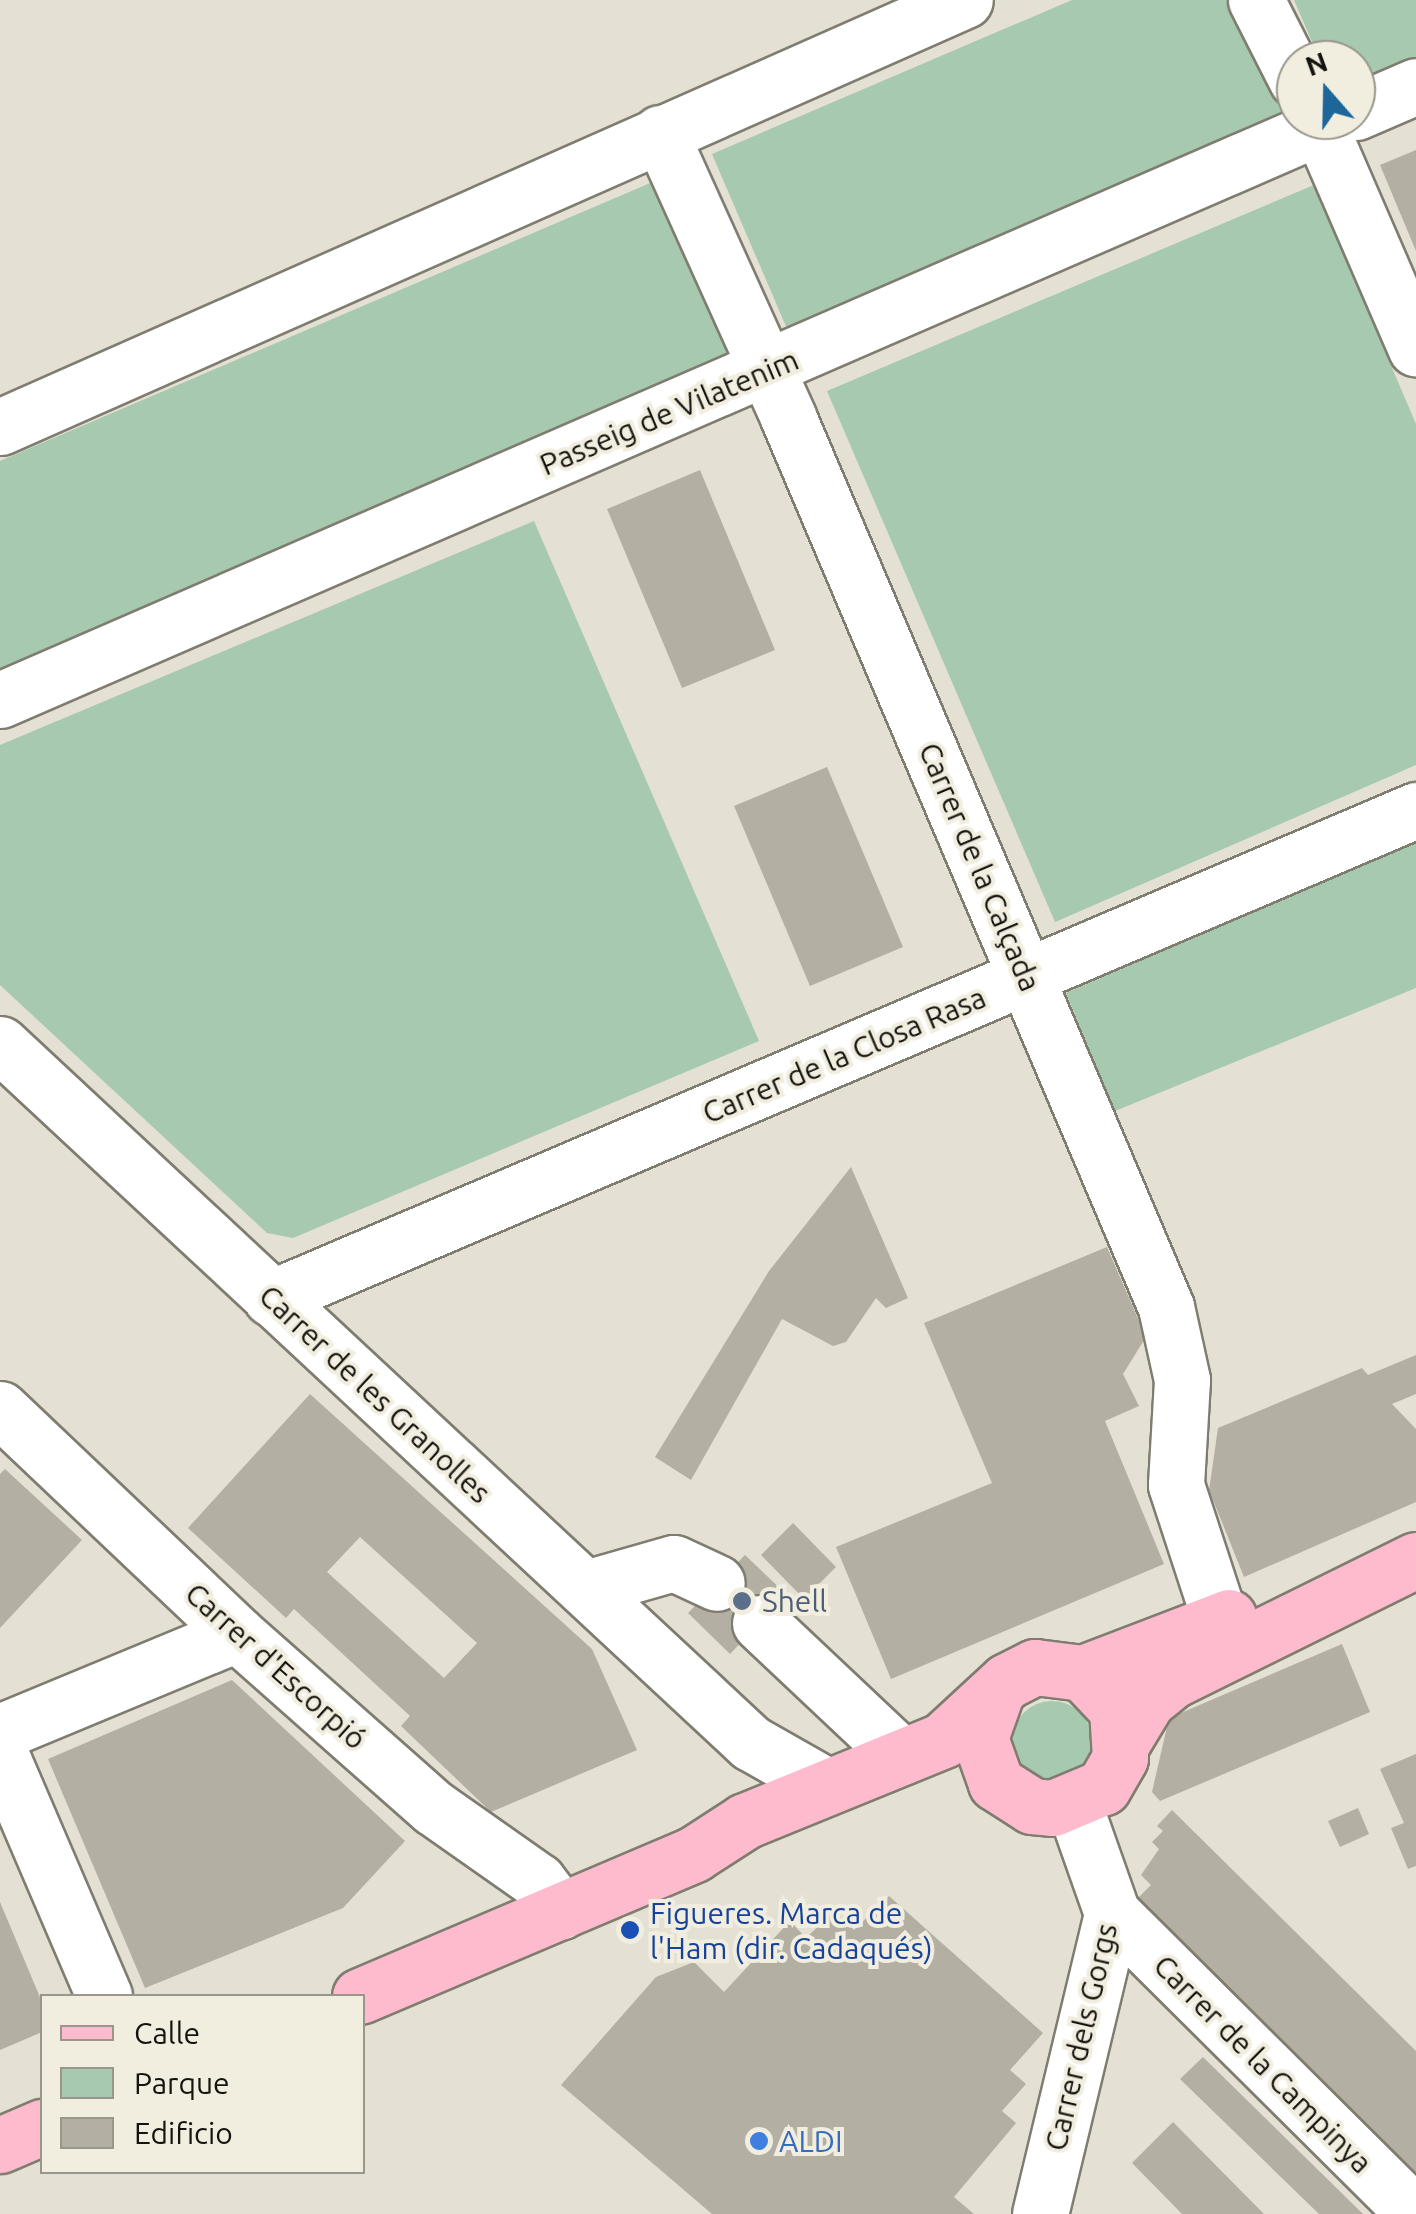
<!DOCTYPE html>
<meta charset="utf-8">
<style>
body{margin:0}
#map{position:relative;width:1416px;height:2214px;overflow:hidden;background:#e4e0d3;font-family:Ubuntu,sans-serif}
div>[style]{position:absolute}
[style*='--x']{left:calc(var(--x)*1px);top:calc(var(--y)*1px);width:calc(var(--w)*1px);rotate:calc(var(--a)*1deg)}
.green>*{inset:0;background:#a6c9af}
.round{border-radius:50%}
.building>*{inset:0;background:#b3b0a3}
.roads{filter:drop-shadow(2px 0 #7f7c70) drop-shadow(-2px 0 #7f7c70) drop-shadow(0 2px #7f7c70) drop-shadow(0 -2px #7f7c70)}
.minor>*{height:55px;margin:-27.5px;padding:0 27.5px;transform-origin:27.5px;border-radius:27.5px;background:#fff}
.major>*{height:55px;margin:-27.5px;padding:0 27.5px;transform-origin:27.5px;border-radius:27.5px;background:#febbce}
.dots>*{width:28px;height:28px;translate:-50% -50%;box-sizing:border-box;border:5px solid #f1eee0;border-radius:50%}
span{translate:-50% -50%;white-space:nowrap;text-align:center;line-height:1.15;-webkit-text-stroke:8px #f1eee0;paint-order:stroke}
.street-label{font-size:30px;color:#15130f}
.service-label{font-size:30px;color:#4e5e75}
.left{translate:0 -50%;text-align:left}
.transit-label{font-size:30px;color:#164399}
.shop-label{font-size:30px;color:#366cbe}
.legend{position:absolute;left:40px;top:1994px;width:325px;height:180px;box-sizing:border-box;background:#f1eee0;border:2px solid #99968c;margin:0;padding:12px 18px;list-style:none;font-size:30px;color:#15130f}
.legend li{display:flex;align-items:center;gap:20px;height:50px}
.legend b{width:50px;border:2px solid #99968c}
.north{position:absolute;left:1276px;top:40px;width:100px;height:100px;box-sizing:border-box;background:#f1eee0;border:2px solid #99968c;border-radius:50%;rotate:340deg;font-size:28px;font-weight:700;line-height:40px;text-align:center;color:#15130f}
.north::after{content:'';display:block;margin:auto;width:35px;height:45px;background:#1d669a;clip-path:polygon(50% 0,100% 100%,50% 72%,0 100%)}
</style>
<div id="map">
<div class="green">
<div style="clip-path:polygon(1072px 0,1239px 0,1291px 120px,788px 331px,712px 154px)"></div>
<div style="clip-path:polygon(1294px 0,1416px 0,1416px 75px,1356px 100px,1356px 60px,1320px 60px)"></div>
<div style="clip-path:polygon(662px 178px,741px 357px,0 672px,0 461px)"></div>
<div style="clip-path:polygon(1314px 185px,1416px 424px,1416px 765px,1055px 922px,827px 391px)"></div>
<div style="clip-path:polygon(534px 521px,759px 1041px,293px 1238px,267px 1233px,0 985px,0 745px)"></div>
<div style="clip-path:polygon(1416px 841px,1416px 988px,1115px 1111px,1066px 993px)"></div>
<div class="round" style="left:1012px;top:1701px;width:80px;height:80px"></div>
</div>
<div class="building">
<div style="clip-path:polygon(1416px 150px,1416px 251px,1380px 165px)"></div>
<div style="clip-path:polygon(700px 470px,775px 650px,682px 688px,607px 509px)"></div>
<div style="clip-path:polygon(827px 767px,903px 947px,810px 986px,734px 806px)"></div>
<div style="clip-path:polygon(851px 1167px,908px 1298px,886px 1308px,876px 1298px,846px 1342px,833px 1346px,782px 1319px,691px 1480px,655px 1457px,769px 1271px)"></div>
<div style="clip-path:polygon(1107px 1247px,1146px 1337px,1123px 1374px,1139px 1406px,1105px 1421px,1164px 1564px,891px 1679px,836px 1547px,992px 1483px,924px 1323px)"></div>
<div style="clip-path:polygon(1416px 1355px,1416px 1394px,1392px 1404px,1416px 1429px,1416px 1502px,1244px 1577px,1209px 1490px,1218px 1428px,1362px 1368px,1368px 1375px)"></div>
<div style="clip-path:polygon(evenodd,310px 1394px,592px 1649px,637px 1750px,491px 1812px,401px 1726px,410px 1716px,294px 1609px,286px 1618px,188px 1528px,310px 1394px,360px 1537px,477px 1643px,444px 1678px,327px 1572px,360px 1537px)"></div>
<div style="clip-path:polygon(5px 1469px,82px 1540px,0 1628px,0 1474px)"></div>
<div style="clip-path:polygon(793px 1523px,836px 1567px,804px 1599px,761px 1555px)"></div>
<div style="clip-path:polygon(745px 1555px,787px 1595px,730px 1654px,688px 1613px)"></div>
<div style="clip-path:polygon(1342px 1644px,1370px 1712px,1160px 1801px,1152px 1792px,1169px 1718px)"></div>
<div style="clip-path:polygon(232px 1680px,405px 1841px,343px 1908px,145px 1988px,48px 1759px)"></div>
<div style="clip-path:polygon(1416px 1754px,1416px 1866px,1408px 1869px,1391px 1828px,1404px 1823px,1380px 1769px)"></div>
<div style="clip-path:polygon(1358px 1808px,1369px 1834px,1340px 1847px,1328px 1821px)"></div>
<div style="clip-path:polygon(1172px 1810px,1416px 2051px,1416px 2176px,1137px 1899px,1151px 1885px,1141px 1875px,1159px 1849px,1152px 1842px,1163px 1831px,1157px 1826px)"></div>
<div style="clip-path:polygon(889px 1896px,1043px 2033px,1010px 2070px,1026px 2084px,1002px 2111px,1016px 2123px,954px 2197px,974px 2214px,712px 2214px,561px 2085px,656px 1977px,694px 1962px,724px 1992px,790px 1921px,806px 1938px,834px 1911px,854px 1930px)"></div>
<div style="clip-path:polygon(0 1902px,42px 2002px,42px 2032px,0 2050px)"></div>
<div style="clip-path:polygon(1203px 2057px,1363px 2214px,1319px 2214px,1180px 2079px)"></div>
<div style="clip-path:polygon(1173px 2122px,1264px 2214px,1182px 2214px,1132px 2163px)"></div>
</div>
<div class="roads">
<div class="minor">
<div style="--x:1256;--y:0;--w:89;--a:63.1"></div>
<div style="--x:1356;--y:112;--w:65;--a:-23.4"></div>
<div style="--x:1317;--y:120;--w:249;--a:66.6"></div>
<div style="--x:660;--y:133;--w:312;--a:65.7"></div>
<div style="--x:788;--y:417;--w:967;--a:66.99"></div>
<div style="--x:1166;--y:1307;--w:75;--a:77.6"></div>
<div style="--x:1182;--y:1380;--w:105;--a:93.3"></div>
<div style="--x:1176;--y:1485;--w:142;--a:71.9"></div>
<div style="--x:0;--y:427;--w:1055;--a:-23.87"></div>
<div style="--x:0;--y:700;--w:1456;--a:-23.47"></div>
<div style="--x:0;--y:1044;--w:1026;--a:42.95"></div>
<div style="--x:751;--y:1743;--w:87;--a:29.5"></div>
<div style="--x:271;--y:1298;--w:1245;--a:-23.08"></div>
<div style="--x:0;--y:1409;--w:327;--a:43.5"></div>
<div style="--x:237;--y:1634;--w:263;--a:41.5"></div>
<div style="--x:434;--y:1808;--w:127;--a:35.1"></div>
<div style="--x:538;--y:1881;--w:38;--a:53"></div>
<div style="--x:586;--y:1588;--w:91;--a:-15.9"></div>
<div style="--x:674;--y:1563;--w:47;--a:24.9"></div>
<div style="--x:760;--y:1623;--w:195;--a:43.3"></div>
<div style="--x:0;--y:1732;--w:256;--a:-22.5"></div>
<div style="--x:0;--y:1753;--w:264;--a:66.8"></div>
<div style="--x:1112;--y:1913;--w:427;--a:44.8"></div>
<div style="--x:1040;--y:2214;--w:309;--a:-76.5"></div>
<div style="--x:1112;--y:1913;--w:114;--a:-109.4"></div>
</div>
<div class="major">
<div style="--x:1083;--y:1673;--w:156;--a:-21"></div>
<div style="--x:1123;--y:1741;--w:47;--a:-59"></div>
<div style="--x:1147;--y:1701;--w:33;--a:-39"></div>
<div style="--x:1173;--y:1680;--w:271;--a:-26.3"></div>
<div style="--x:360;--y:1996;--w:363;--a:-23"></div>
<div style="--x:694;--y:1854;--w:61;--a:-32.9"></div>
<div style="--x:745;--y:1821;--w:214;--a:-22.2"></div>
<div style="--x:943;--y:1740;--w:87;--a:-42.7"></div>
<div style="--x:1007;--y:1681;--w:31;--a:-27"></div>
<div style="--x:1035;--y:1667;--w:48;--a:7.1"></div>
<div style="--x:1083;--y:1673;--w:50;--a:46.6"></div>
<div style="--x:1117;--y:1709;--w:49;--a:86.5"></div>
<div style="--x:1120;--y:1758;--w:34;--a:120"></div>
<div style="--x:1103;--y:1787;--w:54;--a:157.2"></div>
<div style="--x:1053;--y:1808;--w:21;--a:-175"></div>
<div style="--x:1032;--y:1806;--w:43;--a:-147.4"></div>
<div style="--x:996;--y:1783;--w:48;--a:-109.6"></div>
<div style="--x:980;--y:1738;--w:48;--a:-70.4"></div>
<div style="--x:0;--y:2145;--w:46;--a:-23.2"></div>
</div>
</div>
<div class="dots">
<div style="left:742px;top:1601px;background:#5c6f8a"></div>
<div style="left:630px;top:1930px;background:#1a4fb4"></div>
<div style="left:759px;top:2141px;background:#3f7fe0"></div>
</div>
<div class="street-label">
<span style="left:669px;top:412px;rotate:-23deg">Passeig de Vilatenim</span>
<span style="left:980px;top:867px;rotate:67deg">Carrer de la Calçada</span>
<span style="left:844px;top:1055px;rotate:-23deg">Carrer de la Closa Rasa</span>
<span style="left:375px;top:1394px;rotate:43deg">Carrer de les Granolles</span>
<span style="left:276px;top:1666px;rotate:42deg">Carrer d'Escorpió</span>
<span style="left:1081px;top:2037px;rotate:-77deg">Carrer dels Gorgs</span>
<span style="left:1263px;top:2064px;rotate:45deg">Carrer de la Campinya</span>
</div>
<div class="service-label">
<span class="left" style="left:762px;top:1601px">Shell</span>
</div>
<div class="transit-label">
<span class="left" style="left:650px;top:1930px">Figueres. Marca de<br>l'Ham (dir. Cadaqués)</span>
</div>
<div class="shop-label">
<span class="left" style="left:779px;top:2141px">ALDI</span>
</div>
<ul class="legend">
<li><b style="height:12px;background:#febbce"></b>Calle</li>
<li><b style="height:28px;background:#a6c9af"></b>Parque</li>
<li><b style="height:28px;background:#b3b0a3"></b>Edificio</li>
</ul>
<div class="north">N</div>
</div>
